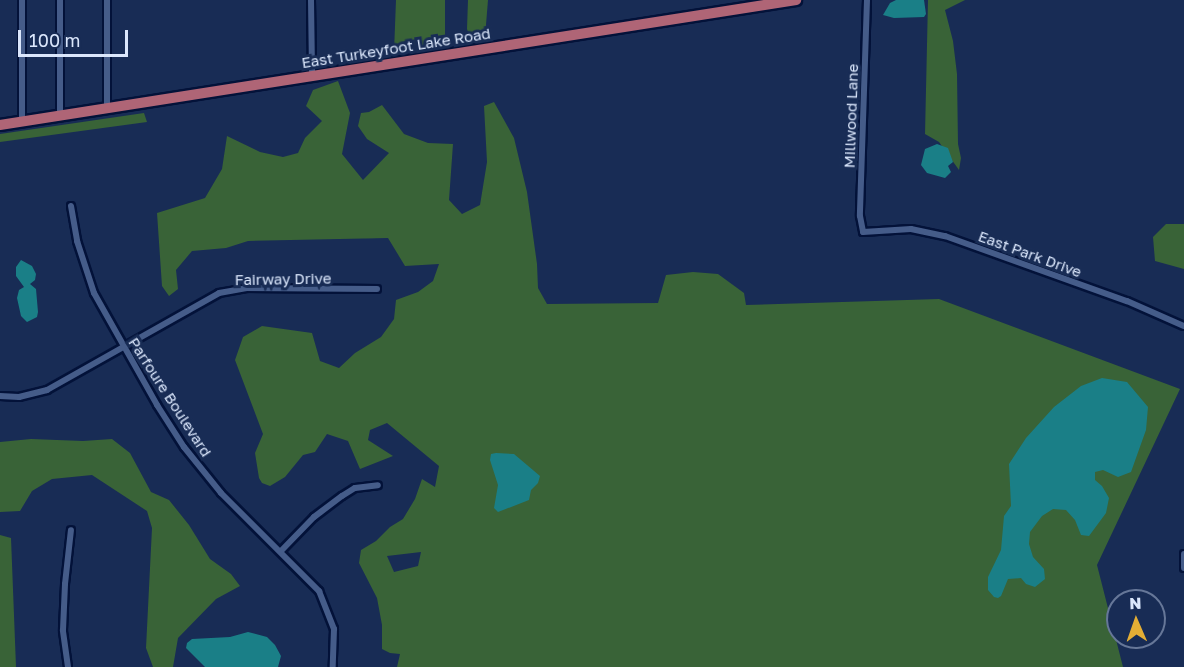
<!DOCTYPE html>
<style>
body{margin:0}
#map{position:relative;width:1184px;height:667px;overflow:hidden;background:#182c55;font-family:"Golos Text",sans-serif}
div>[style]{position:absolute}
[style*='--x']{left:calc(var(--x)*1px);top:calc(var(--y)*1px);width:calc(var(--w)*1px);rotate:calc(var(--a)*1deg)}
.green>*{inset:0;background:#396337}
.water>*{inset:0;background:#1a7f87}
.roads{filter:drop-shadow(2px 0 #031239) drop-shadow(-2px 0 #031239) drop-shadow(0 2px #031239) drop-shadow(0 -2px #031239)}
.street>*{height:6px;margin:-3px;padding:0 3px;transform-origin:3px;border-radius:3px;background:#455c89}
.primary>*{height:10px;margin:-5px;padding:0 5px;transform-origin:5px;border-radius:5px;background:#af6576}
span{translate:-50% -50%;white-space:nowrap;text-align:center;line-height:1.15;-webkit-text-stroke:6px #182c55;paint-order:stroke}
.street-label{font-size:15px;color:#dbe7fc}
.north{position:absolute;left:1106px;top:589px;width:60px;height:60px;box-sizing:border-box;background:#182c55;border:2px solid #667798;border-radius:50%;rotate:358deg;font-size:16px;font-weight:700;line-height:24px;text-align:center;color:#dbe7fc}
.north::after{content:'';display:block;margin:auto;width:21px;height:27px;background:#e3ae35;clip-path:polygon(50% 0,100% 100%,50% 72%,0 100%)}
.scale{position:absolute;left:18px;top:30px;width:110px;height:27px;box-sizing:border-box;border:3px solid #dbe7fc;border-top:0;padding-left:8px;font-size:18px;line-height:21px;white-space:nowrap;color:#dbe7fc;-webkit-text-stroke:4px #182c55;paint-order:stroke}
</style>
<div id="map">
<div class="green">
<div style="clip-path:polygon(396px 0,445px 0,445px 40px,419px 51px,394px 52px)"></div>
<div style="clip-path:polygon(468px 0,488px 0,485px 37px,470px 37px,467px 29px)"></div>
<div style="clip-path:polygon(928px 0,965px 0,945px 10px,953px 41px,957px 74px,958px 144px,961px 158px,959px 170px,939px 142px,925px 134px)"></div>
<div style="clip-path:polygon(evenodd,338px 81px,350px 113px,342px 154px,363px 180px,389px 153px,367px 139px,358px 126px,361px 113px,369px 112px,382px 105px,404px 134px,428px 143px,453px 144px,449px 200px,462px 214px,480px 205px,487px 162px,484px 106px,494px 102px,514px 138px,527px 192px,537px 264px,538px 288px,547px 304px,658px 303px,666px 275px,693px 272px,718px 274px,744px 293px,746px 305px,939px 299px,1180px 389px,1097px 565px,1123px 667px,397px 667px,400px 654px,390px 653px,382px 649px,382px 625px,377px 598px,359px 563px,361px 550px,376px 541px,390px 527px,403px 519px,415px 499px,422px 479px,435px 487px,439px 466px,387px 423px,370px 430px,368px 440px,393px 456px,360px 469px,348px 441px,327px 434px,315px 452px,303px 455px,285px 477px,270px 486px,262px 483px,259px 478px,255px 453px,263px 434px,235px 360px,243px 337px,262px 326px,312px 333px,320px 361px,339px 368px,355px 353px,381px 337px,394px 319px,396px 300px,418px 292px,433px 281px,439px 264px,405px 266px,388px 238px,248px 241px,226px 248px,192px 251px,176px 270px,178px 289px,169px 296px,162px 286px,157px 213px,205px 198px,222px 169px,227px 136px,260px 152px,283px 157px,298px 153px,305px 138px,322px 121px,306px 106px,313px 90px,338px 81px,421px 552px,418px 566px,394px 572px,387px 556px,421px 552px)"></div>
<div style="clip-path:polygon(144px 113px,147px 122px,0 142px,0 134px)"></div>
<div style="clip-path:polygon(1166px 224px,1184px 224px,1184px 269px,1155px 261px,1153px 237px)"></div>
<div style="clip-path:polygon(31px 439px,83px 441px,112px 439px,130px 453px,151px 492px,169px 500px,189px 525px,210px 559px,231px 574px,240px 586px,216px 599px,178px 638px,173px 667px,153px 667px,146px 648px,152px 528px,147px 511px,92px 475px,52px 479px,32px 491px,20px 511px,0 512px,0 442px)"></div>
<div style="clip-path:polygon(0 535px,11px 538px,16px 667px,0 667px)"></div>
</div>
<div class="water">
<div style="clip-path:polygon(896px 0,924px 0,926px 14px,924px 17px,894px 18px,883px 15px,890px 3px)"></div>
<div style="clip-path:polygon(937px 144px,948px 148px,953px 162px,948px 166px,951px 172px,945px 178px,927px 173px,921px 165px,925px 149px)"></div>
<div style="clip-path:polygon(21px 260px,32px 266px,36px 274px,35px 280px,30px 284px,36px 289px,38px 312px,37px 317px,27px 322px,21px 316px,17px 298px,19px 290px,24px 287px,16px 276px,16px 267px)"></div>
<div style="clip-path:polygon(1102px 378px,1127px 382px,1148px 407px,1146px 430px,1131px 472px,1118px 477px,1103px 470px,1095px 472px,1095px 480px,1102px 486px,1109px 498px,1106px 513px,1089px 536px,1081px 535px,1075px 520px,1066px 510px,1053px 509px,1042px 516px,1030px 532px,1029px 544px,1033px 557px,1044px 569px,1045px 579px,1035px 587px,1026px 584px,1021px 578px,1008px 579px,1001px 596px,998px 598px,994px 597px,988px 590px,988px 577px,1001px 550px,1004px 516px,1011px 506px,1009px 464px,1026px 438px,1054px 407px,1081px 386px)"></div>
<div style="clip-path:polygon(496px 453px,514px 454px,540px 476px,538px 483px,531px 490px,529px 500px,498px 512px,494px 508px,498px 485px,490px 460px,491px 454px)"></div>
<div style="clip-path:polygon(248px 632px,267px 637px,275px 645px,281px 656px,278px 667px,205px 667px,186px 648px,187px 643px,192px 639px,230px 637px)"></div>
</div>
<div class="roads">
<div class="street">
<div style="--x:60;--y:0;--w:115;--a:90"></div>
<div style="--x:311;--y:0;--w:75;--a:89.2"></div>
<div style="--x:867;--y:0;--w:216;--a:91.9"></div>
<div style="--x:860;--y:216;--w:16;--a:79"></div>
<div style="--x:863;--y:232;--w:48;--a:-3.6"></div>
<div style="--x:911;--y:229;--w:35;--a:12"></div>
<div style="--x:945;--y:236;--w:193;--a:19.7"></div>
<div style="--x:1127;--y:301;--w:62;--a:23.7"></div>
<div style="--x:107;--y:108;--w:108;--a:-90"></div>
<div style="--x:22;--y:122;--w:122;--a:-90"></div>
<div style="--x:71;--y:206;--w:36;--a:80"></div>
<div style="--x:77;--y:241;--w:55;--a:71.9"></div>
<div style="--x:94;--y:293;--w:129;--a:60.6"></div>
<div style="--x:157;--y:405;--w:50;--a:57.3"></div>
<div style="--x:184;--y:447;--w:59;--a:51.2"></div>
<div style="--x:221;--y:493;--w:139;--a:45"></div>
<div style="--x:319;--y:591;--w:41;--a:68.5"></div>
<div style="--x:334;--y:629;--w:38;--a:92"></div>
<div style="--x:0;--y:396;--w:19;--a:3"></div>
<div style="--x:19;--y:397;--w:29;--a:-14"></div>
<div style="--x:47;--y:390;--w:197;--a:-29.4"></div>
<div style="--x:219;--y:293;--w:28;--a:-10"></div>
<div style="--x:247;--y:288;--w:130;--a:0.4"></div>
<div style="--x:281;--y:551;--w:47;--a:-45.9"></div>
<div style="--x:314;--y:517;--w:35;--a:-37"></div>
<div style="--x:342;--y:496;--w:15;--a:-32"></div>
<div style="--x:355;--y:488;--w:23;--a:-7"></div>
<div style="--x:1184;--y:554;--w:14;--a:90"></div>
<div style="--x:68;--y:667;--w:37;--a:-98"></div>
<div style="--x:63;--y:630;--w:46;--a:-87.5"></div>
<div style="--x:65;--y:584;--w:54;--a:-83.7"></div>
</div>
<div class="primary">
<div style="--x:0;--y:125;--w:806;--a:-8.92"></div>
</div>
</div>
<div class="street-label">
<span style="left:396px;top:48px;rotate:-9deg">East Turkeyfoot Lake Road</span>
<span style="left:851px;top:116px;rotate:-88deg">Millwood Lane</span>
<span style="left:1030px;top:254px;rotate:20deg">East Park Drive</span>
<span style="left:283px;top:279px;rotate:-1deg">Fairway Drive</span>
<span style="left:170px;top:397px;rotate:57deg">Parfoure Boulevard</span>
</div>
<div class="north">N</div>
<div class="scale">100 m</div>
</div>
